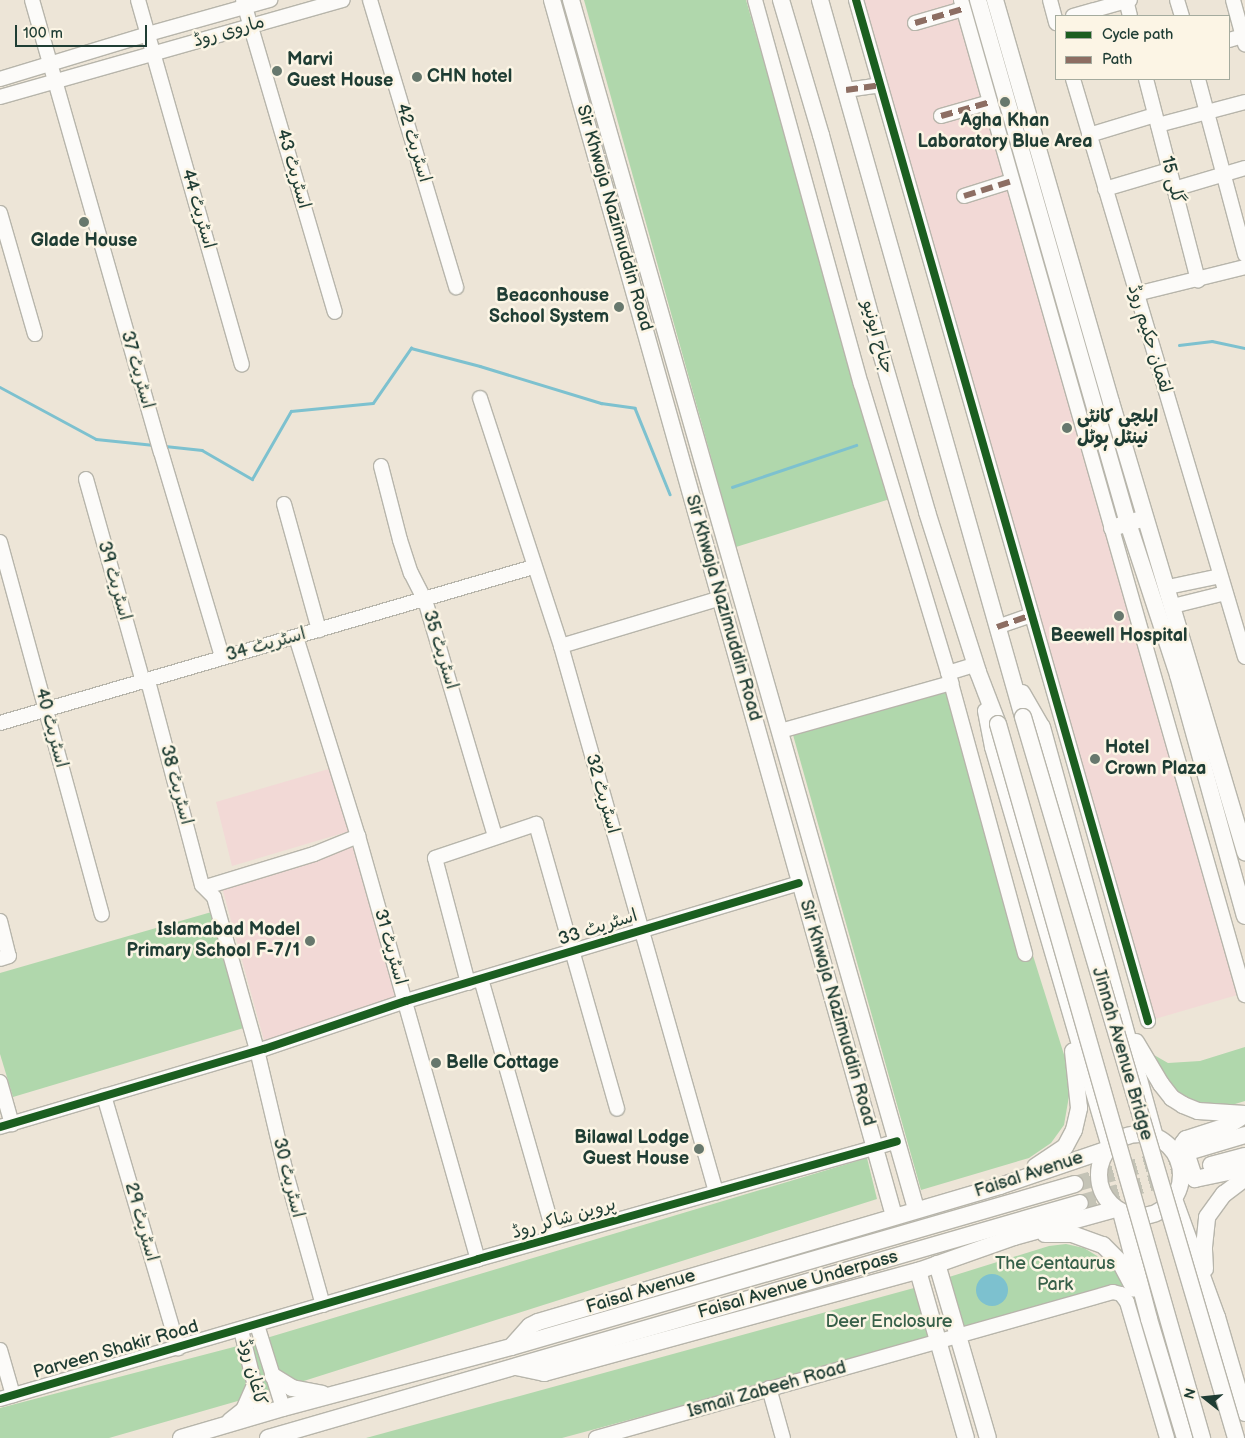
<!DOCTYPE html>
<meta charset="utf-8">
<style>
body{margin:0}
#map{position:relative;width:1245px;height:1438px;overflow:hidden;background:#ede5d7;font-family:"Balsamiq Sans","Playpen Sans Arabic",sans-serif}
div>[style]{position:absolute}
[style*='--x']{left:calc(var(--x)*1px);top:calc(var(--y)*1px);width:calc(var(--w)*1px);rotate:calc(var(--a)*1deg)}
.built>*{inset:0;background:#f2d9d6}
.green>*{inset:0;background:#b0d7ac}
.water>*{inset:0;background:#7dc1cf}
.round{border-radius:50%}
.stream>*{height:2.5px;margin:-1.25px;padding:0 1.25px;transform-origin:1.25px;border-radius:1.25px;background:#7dc1cf}
.major-tunnel>*{height:16px;margin-top:-8px;transform-origin:0;background:repeating-linear-gradient(90deg,#c4c3b6 0 16px,transparent 0 24px)}
.roads{filter:drop-shadow(1px 0 #b7b5ab) drop-shadow(-1px 0 #b7b5ab) drop-shadow(0 1px #b7b5ab) drop-shadow(0 -1px #b7b5ab)}
.minor>*{height:14px;margin:-7px;padding:0 7px;transform-origin:7px;border-radius:7px;background:#fcfbf9}
.major>*{height:16px;margin:-8px;padding:0 8px;transform-origin:8px;border-radius:8px;background:#fcfbf9}
.major>.ring{margin:-8px;padding:0;box-sizing:content-box;background:none;border:16px solid #fcfbf9;border-radius:50%}
.bridges{filter:drop-shadow(1px 0 #b7b5ab) drop-shadow(-1px 0 #b7b5ab) drop-shadow(0 1px #b7b5ab) drop-shadow(0 -1px #b7b5ab)}
.major-bridge>*{height:16px;margin:-8px;padding:0 8px;transform-origin:8px;border-radius:8px;background:#fcfbf9}
.quiet>*{height:6px;margin-top:-3px;transform-origin:0;background:repeating-linear-gradient(90deg,#8d6e63 0 12px,transparent 0 18px)}
.cycleway>*{height:8px;margin:-4px;padding:0 4px;transform-origin:4px;border-radius:4px;background:#1b5e20}
.dots>*{width:14px;height:14px;translate:-50% -50%;box-sizing:border-box;border:2px solid #fcf5e5;border-radius:50%}
span{translate:-50% -50%;white-space:nowrap;text-align:center;line-height:1.15;-webkit-text-stroke:5px #fcf5e5;paint-order:stroke}
.street-label{font-size:18px;color:#1f3d34}
.poi-label{font-size:18px;color:#1f3d34;font-weight:700}
.left{translate:0 -50%;text-align:left}
.right{translate:-100% -50%;text-align:right}
.park-label{font-size:18px;color:#376049}
.legend{position:absolute;left:1055px;top:15px;width:175px;height:65px;box-sizing:border-box;background:#fcf5e5;border:1px solid #a4ab9e;margin:0;padding:6px 9px;list-style:none;font-size:15px;color:#1f3d34}
.legend li{display:flex;align-items:center;gap:10px;height:25px}
.legend b{width:25px;border:1px solid #a4ab9e}
.north{position:absolute;left:1180px;top:1373px;width:50px;height:50px;-webkit-text-stroke:4px #fcf5e5;paint-order:stroke;rotate:286deg;font-size:14px;font-weight:700;line-height:20px;text-align:center;color:#1f3d34}
.north::after{content:'';display:block;margin:auto;width:18px;height:22px;background:#1f3d34;clip-path:polygon(50% 0,100% 100%,50% 72%,0 100%)}
.scale{position:absolute;left:15px;top:25px;width:132px;height:22px;box-sizing:border-box;border:2px solid #1f3d34;border-top:0;padding-left:6px;font-size:15px;line-height:18px;white-space:nowrap;color:#1f3d34;-webkit-text-stroke:4px #fcf5e5;paint-order:stroke}
</style>
<div id="map">
<div class="built">
<div style="clip-path:polygon(856px 0,961px 0,1244px 993px,1148px 1021px)"></div>
<div style="clip-path:polygon(332px 768px,350px 831px,232px 866px,216px 802px)"></div>
<div style="clip-path:polygon(353px 842px,402px 1001px,265px 1044px,220px 880px)"></div>
</div>
<div class="green">
<div style="clip-path:polygon(584px 0,746px 0,890px 499px,736px 547px)"></div>
<div style="clip-path:polygon(949px 687px,1066px 1061px,1069px 1096px,1064px 1125px,1051px 1143px,1029px 1158px,921px 1190px,793px 735px)"></div>
<div style="clip-path:polygon(215px 911px,247px 1027px,13px 1097px,0 1054px,0 973px)"></div>
<div style="clip-path:polygon(1245px 1047px,1245px 1101px,1225px 1107px,1189px 1105px,1160px 1081px,1147px 1051px,1168px 1063px,1200px 1061px)"></div>
<div style="clip-path:polygon(867px 1158px,877px 1199px,266px 1393px,109px 1438px,0 1438px,0 1408px,253px 1342px)"></div>
<div style="clip-path:polygon(1066px 1244px,1084px 1248px,1107px 1262px,1118px 1272px,1126px 1286px,959px 1331px,948px 1280px,949px 1277px,1049px 1246px)"></div>
<div style="clip-path:polygon(914px 1288px,929px 1339px,562px 1438px,366px 1438px)"></div>
</div>
<div class="water">
<div class="round" style="left:976px;top:1274px;width:32px;height:32px"></div>
</div>
<div class="stream">
<div style="--x:1179;--y:345;--w:33;--a:-7"></div>
<div style="--x:1212;--y:341;--w:34;--a:12"></div>
<div style="--x:0;--y:387;--w:109;--a:28.4"></div>
<div style="--x:96;--y:439;--w:58;--a:5.9"></div>
<div style="--x:165;--y:446;--w:37;--a:6"></div>
<div style="--x:202;--y:450;--w:58;--a:30.1"></div>
<div style="--x:252;--y:479;--w:78;--a:-60.2"></div>
<div style="--x:291;--y:411;--w:82;--a:-5.6"></div>
<div style="--x:373;--y:403;--w:67;--a:-55.4"></div>
<div style="--x:411;--y:348;--w:71;--a:14.6"></div>
<div style="--x:480;--y:366;--w:127;--a:17"></div>
<div style="--x:601;--y:403;--w:34;--a:8"></div>
<div style="--x:635;--y:408;--w:93;--a:67.9"></div>
<div style="--x:732;--y:487;--w:131;--a:-18.7"></div>
</div>
<div class="major-tunnel">
<div style="--x:1075;--y:1184;--w:121;--a:-15.9"></div>
<div style="--x:1080;--y:1203;--w:122;--a:-15.8"></div>
</div>
<div class="roads">
<div class="minor">
<div style="--x:32;--y:0;--w:470;--a:74.1"></div>
<div style="--x:161;--y:452;--w:214;--a:73.4"></div>
<div style="--x:138;--y:0;--w:379;--a:74.1"></div>
<div style="--x:243;--y:0;--w:325;--a:73.6"></div>
<div style="--x:370;--y:0;--w:300;--a:73.3"></div>
<div style="--x:755;--y:0;--w:398;--a:74.6"></div>
<div style="--x:861;--y:384;--w:312;--a:73.2"></div>
<div style="--x:951;--y:683;--w:281;--a:74.7"></div>
<div style="--x:856;--y:0;--w:1062;--a:74.04"></div>
<div style="--x:961;--y:0;--w:1035;--a:74.07"></div>
<div style="--x:1050;--y:0;--w:24;--a:75"></div>
<div style="--x:1126;--y:0;--w:16;--a:76"></div>
<div style="--x:1177;--y:0;--w:17;--a:73"></div>
<div style="--x:1233;--y:0;--w:46;--a:74.7"></div>
<div style="--x:1073;--y:16;--w:59;--a:-15.7"></div>
<div style="--x:915;--y:23;--w:50;--a:-16.3"></div>
<div style="--x:1229;--y:40;--w:15;--a:-16"></div>
<div style="--x:0;--y:79;--w:155;--a:-16.9"></div>
<div style="--x:148;--y:34;--w:127;--a:-15.6"></div>
<div style="--x:1073;--y:79;--w:603;--a:73.43"></div>
<div style="--x:1146;--y:79;--w:208;--a:75.5"></div>
<div style="--x:1198;--y:79;--w:182;--a:75"></div>
<div style="--x:846;--y:90;--w:34;--a:-8"></div>
<div style="--x:0;--y:97;--w:356;--a:-15.8"></div>
<div style="--x:941;--y:116;--w:51;--a:-15.9"></div>
<div style="--x:1158;--y:125;--w:90;--a:-14.8"></div>
<div style="--x:1089;--y:135;--w:69;--a:-16.9"></div>
<div style="--x:1105;--y:189;--w:67;--a:-16.5"></div>
<div style="--x:1174;--y:189;--w:74;--a:-16.5"></div>
<div style="--x:964;--y:196;--w:50;--a:-17.4"></div>
<div style="--x:0;--y:213;--w:126;--a:73.9"></div>
<div style="--x:1136;--y:294;--w:112;--a:-13.9"></div>
<div style="--x:480;--y:398;--w:261;--a:71.9"></div>
<div style="--x:561;--y:646;--w:568;--a:74.15"></div>
<div style="--x:381;--y:466;--w:76;--a:75.6"></div>
<div style="--x:400;--y:540;--w:35;--a:72"></div>
<div style="--x:411;--y:573;--w:30;--a:63"></div>
<div style="--x:425;--y:600;--w:246;--a:73.5"></div>
<div style="--x:86;--y:479;--w:211;--a:74.3"></div>
<div style="--x:284;--y:504;--w:131;--a:74.5"></div>
<div style="--x:0;--y:542;--w:386;--a:74.7"></div>
<div style="--x:1168;--y:587;--w:53;--a:-11.9"></div>
<div style="--x:1173;--y:606;--w:54;--a:-14"></div>
<div style="--x:997;--y:627;--w:37;--a:-19"></div>
<div style="--x:296;--y:637;--w:208;--a:72.7"></div>
<div style="--x:358;--y:836;--w:440;--a:74.2"></div>
<div style="--x:561;--y:646;--w:167;--a:-16.7"></div>
<div style="--x:948;--y:673;--w:28;--a:-17"></div>
<div style="--x:148;--y:681;--w:211;--a:75.2"></div>
<div style="--x:202;--y:885;--w:17;--a:45"></div>
<div style="--x:214;--y:897;--w:159;--a:74.3"></div>
<div style="--x:257;--y:1050;--w:130;--a:76.7"></div>
<div style="--x:287;--y:1177;--w:133;--a:74.3"></div>
<div style="--x:0;--y:723;--w:555;--a:-16.31"></div>
<div style="--x:780;--y:731;--w:178;--a:-15.7"></div>
<div style="--x:206;--y:887;--w:113;--a:-17"></div>
<div style="--x:314;--y:854;--w:48;--a:-22.2"></div>
<div style="--x:0;--y:921;--w:36;--a:76"></div>
<div style="--x:9;--y:956;--w:9;--a:162"></div>
<div style="--x:481;--y:979;--w:268;--a:74"></div>
<div style="--x:468;--y:983;--w:129;--a:-104.8"></div>
<div style="--x:435;--y:858;--w:107;--a:-18.6"></div>
<div style="--x:536;--y:824;--w:296;--a:74.1"></div>
<div style="--x:0;--y:1082;--w:44;--a:74.1"></div>
<div style="--x:104;--y:1096;--w:263;--a:73.6"></div>
<div style="--x:0;--y:1127;--w:275;--a:-16.5"></div>
<div style="--x:264;--y:1049;--w:150;--a:-18.7"></div>
<div style="--x:406;--y:1001;--w:410;--a:-16.7"></div>
<div style="--x:257;--y:1325;--w:87;--a:72.6"></div>
<div style="--x:241;--y:1330;--w:87;--a:76"></div>
<div style="--x:0;--y:1350;--w:47;--a:73.9"></div>
<div style="--x:769;--y:1388;--w:52;--a:74.4"></div>
<div style="--x:0;--y:1399;--w:498;--a:-16.3"></div>
<div style="--x:478;--y:1259;--w:435;--a:-15.7"></div>
<div style="--x:596;--y:1438;--w:537;--a:-15.77"></div>
<div style="--x:1113;--y:1292;--w:8;--a:14"></div>
<div style="--x:1121;--y:1294;--w:10;--a:53"></div>
<div style="--x:1127;--y:1302;--w:142;--a:73.6"></div>
</div>
<div class="major">
<div style="--x:552;--y:0;--w:1263;--a:74.29"></div>
<div style="--x:571;--y:0;--w:1257;--a:74.07"></div>
<div style="--x:781;--y:0;--w:141;--a:73.5"></div>
<div style="--x:821;--y:135;--w:201;--a:74.7"></div>
<div style="--x:874;--y:329;--w:191;--a:73.8"></div>
<div style="--x:927;--y:512;--w:168;--a:72.3"></div>
<div style="--x:978;--y:672;--w:56;--a:69"></div>
<div style="--x:820;--y:0;--w:745;--a:74.19"></div>
<div style="--x:978;--y:0;--w:544;--a:74"></div>
<div style="--x:1128;--y:523;--w:160;--a:71.8"></div>
<div style="--x:1178;--y:675;--w:250;--a:74.5"></div>
<div style="--x:995;--y:0;--w:418;--a:73.9"></div>
<div style="--x:1111;--y:402;--w:470;--a:73.4"></div>
<div style="--x:1112;--y:528;--w:27;--a:-17"></div>
<div style="--x:1022;--y:693;--w:39;--a:60"></div>
<div style="--x:1042;--y:727;--w:421;--a:74.6"></div>
<div style="--x:986;--y:711;--w:37;--a:79"></div>
<div style="--x:993;--y:747;--w:416;--a:73.7"></div>
<div style="--x:1136;--y:1042;--w:49;--a:59.2"></div>
<div style="--x:1161;--y:1084;--w:18;--a:52"></div>
<div style="--x:1172;--y:1098;--w:13;--a:32"></div>
<div style="--x:1183;--y:1105;--w:16;--a:22"></div>
<div style="--x:1198;--y:1111;--w:47;--a:3.7"></div>
<div style="--x:1240;--y:1118;--w:15;--a:148"></div>
<div style="--x:1227;--y:1126;--w:43;--a:162.4"></div>
<div style="--x:1186;--y:1139;--w:5;--a:127"></div>
<div style="--x:1183;--y:1143;--w:38;--a:72"></div>
<div style="--x:1195;--y:1179;--w:39;--a:-12"></div>
<div style="--x:1233;--y:1171;--w:11;--a:5"></div>
<div class="ring" style="left:1099px;top:1134px;width:66px;height:66px"></div>
<div style="--x:1191;--y:1151;--w:56;--a:-16.5"></div>
<div style="--x:1211;--y:1165;--w:35;--a:-15"></div>
<div style="--x:1035;--y:1167;--w:36;--a:-34"></div>
<div style="--x:1065;--y:1147;--w:19;--a:-62"></div>
<div style="--x:1074;--y:1130;--w:23;--a:-77"></div>
<div style="--x:1079;--y:1108;--w:57;--a:-96"></div>
<div style="--x:1174;--y:1199;--w:126;--a:70"></div>
<div style="--x:1217;--y:1317;--w:100;--a:73.7"></div>
<div style="--x:1121;--y:1212;--w:111;--a:75.3"></div>
<div style="--x:1149;--y:1319;--w:124;--a:73.2"></div>
<div style="--x:1045;--y:1234;--w:27;--a:0"></div>
<div style="--x:1072;--y:1234;--w:33;--a:20"></div>
<div style="--x:1103;--y:1245;--w:24;--a:45"></div>
<div style="--x:1120;--y:1262;--w:30;--a:62"></div>
<div style="--x:937;--y:1264;--w:181;--a:73.7"></div>
<div style="--x:1205;--y:1269;--w:22;--a:-93"></div>
<div style="--x:1204;--y:1247;--w:30;--a:-84"></div>
<div style="--x:1207;--y:1217;--w:29;--a:-54"></div>
<div style="--x:1224;--y:1194;--w:26;--a:-37"></div>
<div style="--x:918;--y:1271;--w:174;--a:74"></div>
<div style="--x:511;--y:1347;--w:28;--a:-48"></div>
<div style="--x:530;--y:1326;--w:9;--a:-27"></div>
<div style="--x:538;--y:1322;--w:482;--a:-16.4"></div>
<div style="--x:1000;--y:1186;--w:112;--a:-18.8"></div>
<div style="--x:516;--y:1367;--w:29;--a:12"></div>
<div style="--x:544;--y:1373;--w:388;--a:-15.3"></div>
<div style="--x:918;--y:1271;--w:102;--a:-19.5"></div>
<div style="--x:1014;--y:1237;--w:106;--a:-15.4"></div>
<div style="--x:273;--y:1376;--w:22;--a:32"></div>
<div style="--x:292;--y:1388;--w:31;--a:11"></div>
<div style="--x:230;--y:1421;--w:18;--a:-38"></div>
<div style="--x:244;--y:1410;--w:27;--a:-66"></div>
<div style="--x:181;--y:1438;--w:106;--a:-16.4"></div>
<div style="--x:283;--y:1408;--w:236;--a:-15"></div>
<div style="--x:511;--y:1347;--w:587;--a:-16.12"></div>
<div style="--x:268;--y:1438;--w:845;--a:-16.14"></div>
</div>
</div>
<div class="bridges">
<div class="major-bridge">
<div style="--x:1023;--y:717;--w:752;--a:73.54"></div>
<div style="--x:998;--y:724;--w:743;--a:74.05"></div>
</div>
</div>
<div class="quiet">
<div style="--x:915;--y:23;--w:50;--a:-16.3"></div>
<div style="--x:846;--y:90;--w:34;--a:-8"></div>
<div style="--x:941;--y:116;--w:51;--a:-15.9"></div>
<div style="--x:964;--y:196;--w:50;--a:-17.4"></div>
<div style="--x:997;--y:627;--w:37;--a:-19"></div>
</div>
<div class="cycleway">
<div style="--x:856;--y:0;--w:1062;--a:74.04"></div>
<div style="--x:0;--y:1127;--w:275;--a:-16.5"></div>
<div style="--x:264;--y:1049;--w:150;--a:-18.7"></div>
<div style="--x:406;--y:1001;--w:410;--a:-16.7"></div>
<div style="--x:0;--y:1399;--w:498;--a:-16.3"></div>
<div style="--x:478;--y:1259;--w:435;--a:-15.7"></div>
</div>
<div class="dots">
<div style="left:277px;top:71px;background:#67786d"></div>
<div style="left:417px;top:77px;background:#67786d"></div>
<div style="left:1005px;top:102px;background:#67786d"></div>
<div style="left:84px;top:222px;background:#67786d"></div>
<div style="left:619px;top:307px;background:#67786d"></div>
<div style="left:1067px;top:428px;background:#67786d"></div>
<div style="left:1119px;top:616px;background:#67786d"></div>
<div style="left:1095px;top:759px;background:#67786d"></div>
<div style="left:310px;top:941px;background:#67786d"></div>
<div style="left:436px;top:1063px;background:#67786d"></div>
<div style="left:699px;top:1149px;background:#67786d"></div>
</div>
<div class="street-label">
<span style="left:229px;top:32px;rotate:-16deg">ماروی روڈ</span>
<span style="left:413px;top:143px;rotate:73deg">اسٹریٹ 42</span>
<span style="left:293px;top:169px;rotate:74deg">اسٹریٹ 43</span>
<span style="left:1172px;top:180px;rotate:76deg">گلی 15</span>
<span style="left:198px;top:209px;rotate:74deg">اسٹریٹ 44</span>
<span style="left:614px;top:218px;rotate:74deg">Sir Khwaja Nazimuddin Road</span>
<span style="left:877px;top:337px;rotate:74deg">جناح ایونیو</span>
<span style="left:1149px;top:339px;rotate:73deg">لقمان حکیم روڈ</span>
<span style="left:137px;top:370px;rotate:74deg">اسٹریٹ 37</span>
<span style="left:114px;top:581px;rotate:74deg">اسٹریٹ 39</span>
<span style="left:723px;top:608px;rotate:74deg">Sir Khwaja Nazimuddin Road</span>
<span style="left:266px;top:645px;rotate:-16deg">اسٹریٹ 34</span>
<span style="left:440px;top:650px;rotate:73deg">اسٹریٹ 35</span>
<span style="left:51px;top:728px;rotate:75deg">اسٹریٹ 40</span>
<span style="left:176px;top:785px;rotate:75deg">اسٹریٹ 38</span>
<span style="left:602px;top:794px;rotate:74deg">اسٹریٹ 32</span>
<span style="left:598px;top:928px;rotate:-18deg">اسٹریٹ 33</span>
<span style="left:390px;top:947px;rotate:74deg">اسٹریٹ 31</span>
<span style="left:837px;top:1013px;rotate:74deg">Sir Khwaja Nazimuddin Road</span>
<span style="left:1122px;top:1054px;rotate:74deg">Jinnah Avenue Bridge</span>
<span style="left:1029px;top:1175px;rotate:-18deg">Faisal Avenue</span>
<span style="left:288px;top:1178px;rotate:76deg">اسٹریٹ 30</span>
<span style="left:564px;top:1219px;rotate:-16deg">پروین شاکر روڈ</span>
<span style="left:141px;top:1222px;rotate:74deg">اسٹریٹ 29</span>
<span style="left:798px;top:1285px;rotate:-16deg">Faisal Avenue Underpass</span>
<span style="left:641px;top:1292px;rotate:-17deg">Faisal Avenue</span>
<span style="left:116px;top:1350px;rotate:-16deg">Parveen Shakir Road</span>
<span style="left:252px;top:1372px;rotate:76deg">کاغان روڈ</span>
<span style="left:767px;top:1390px;rotate:-16deg">Ismail Zabeeh Road</span>
</div>
<div class="poi-label">
<span class="left" style="left:287px;top:71px">Marvi<br>Guest House</span>
<span class="left" style="left:427px;top:77px">CHN hotel</span>
<span style="left:1005px;top:132px">Agha Khan<br>Laboratory Blue Area</span>
<span style="left:84px;top:241px">Glade House</span>
<span class="right" style="left:609px;top:307px">Beaconhouse<br>School System</span>
<span class="left" style="left:1077px;top:428px">ایلچی کانٹی<br>نینٹل ہوٹل</span>
<span style="left:1119px;top:636px">Beewell Hospital</span>
<span class="left" style="left:1105px;top:759px">Hotel<br>Crown Plaza</span>
<span class="right" style="left:300px;top:941px">Islamabad Model<br>Primary School F-7/1</span>
<span class="left" style="left:446px;top:1063px">Belle Cottage</span>
<span class="right" style="left:689px;top:1149px">Bilawal Lodge<br>Guest House</span>
</div>
<div class="park-label">
<span style="left:1055px;top:1275px">The Centaurus<br>Park</span>
<span style="left:889px;top:1322px">Deer Enclosure</span>
</div>
<ul class="legend">
<li><b style="height:6px;background:#1b5e20"></b>Cycle path</li>
<li><b style="height:6px;background:#8d6e63"></b>Path</li>
</ul>
<div class="north">N</div>
<div class="scale">100 m</div>
</div>
